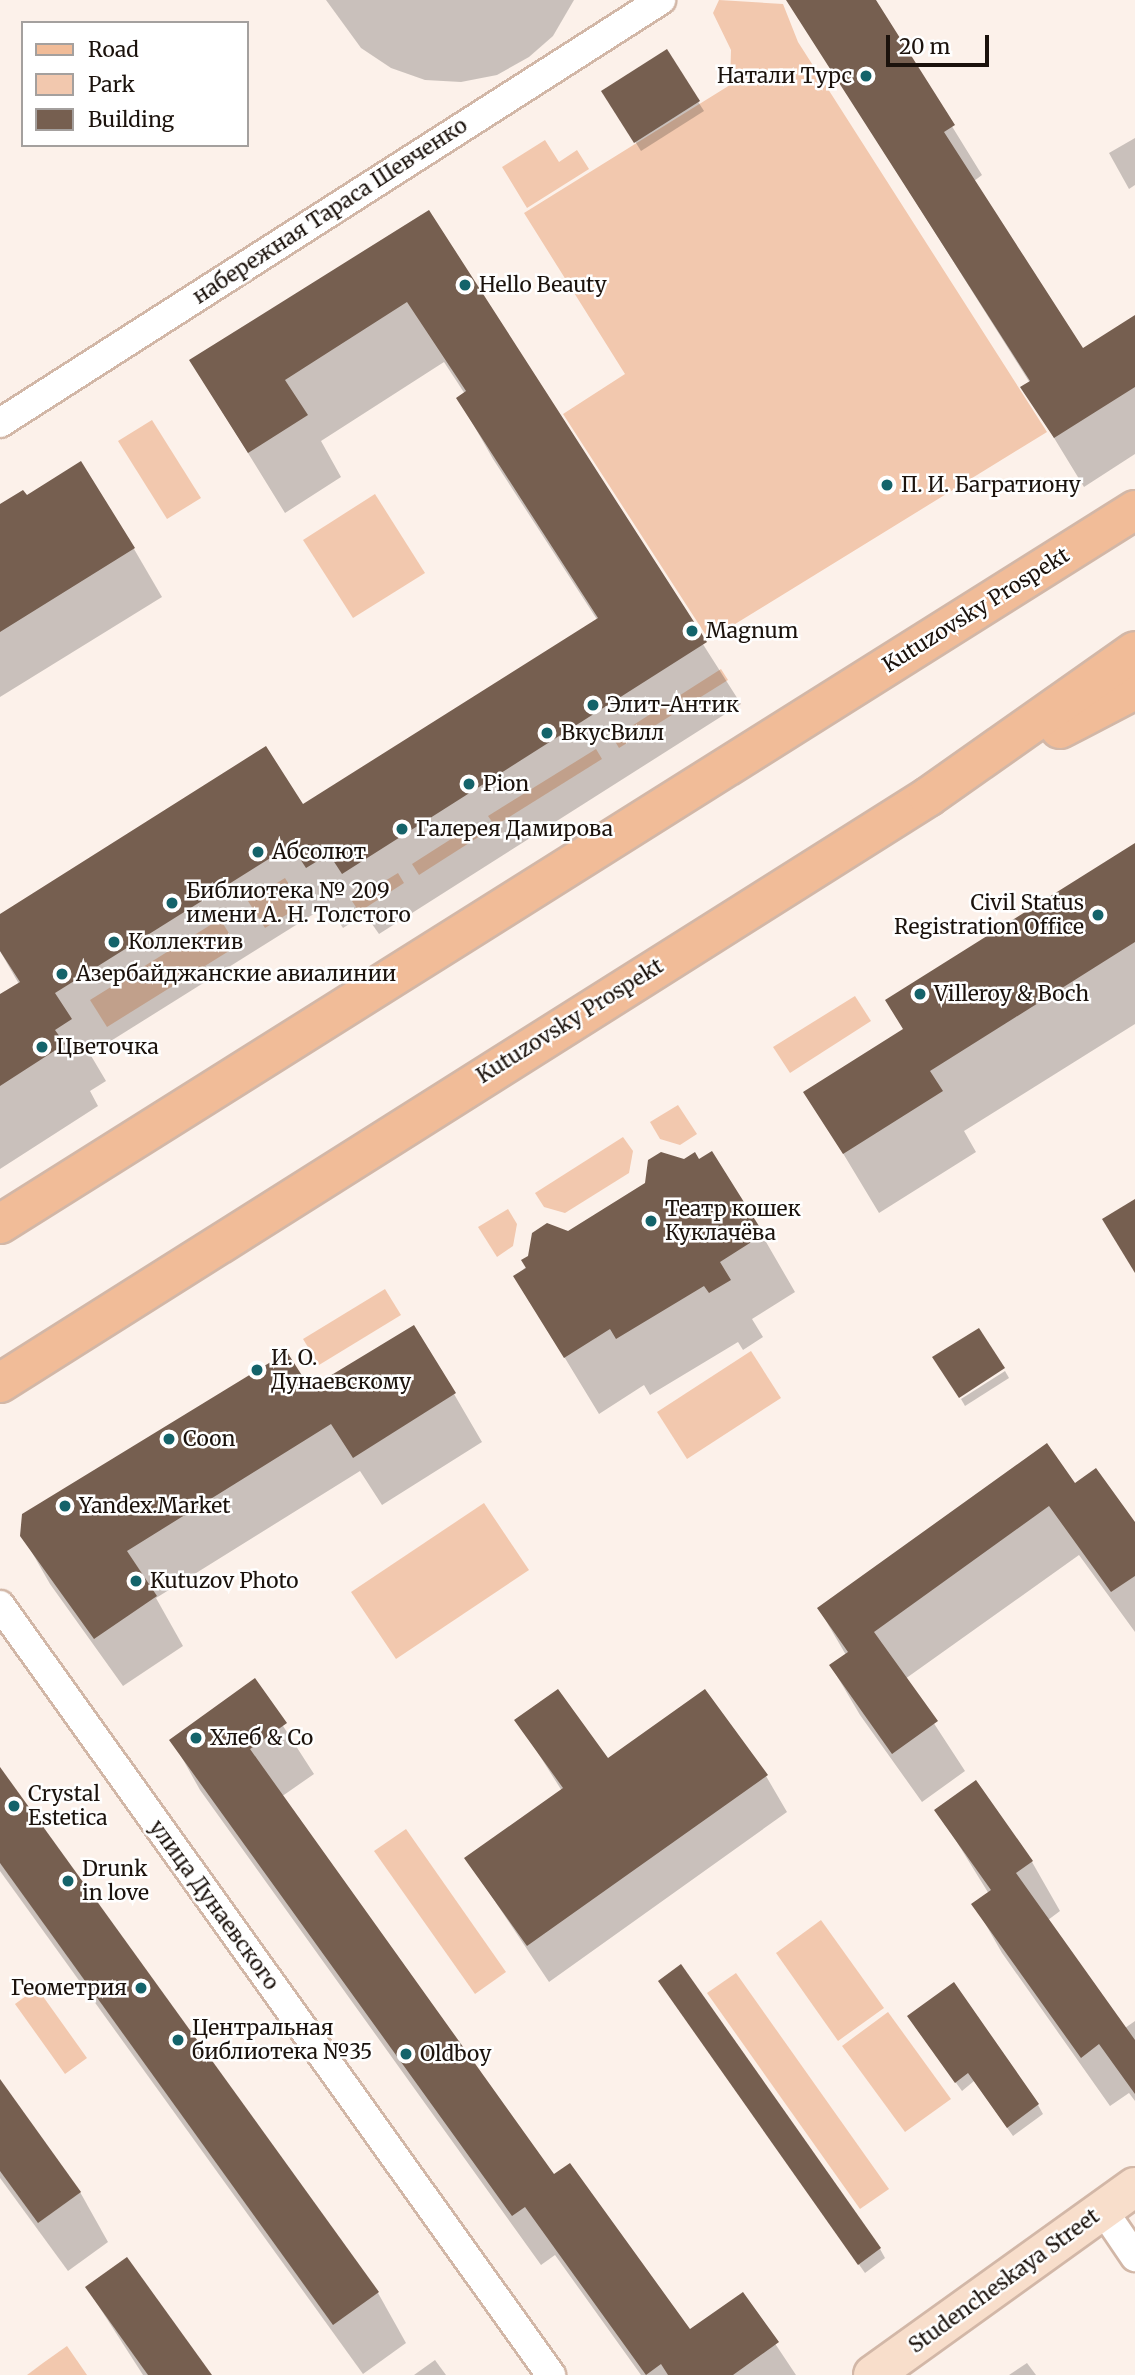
<!DOCTYPE html>
<meta charset="utf-8">
<style>
body{margin:0}
#map{position:relative;width:1135px;height:2375px;overflow:hidden;background:#fcf1ea;font-family:Merriweather,serif}
div>[style]{position:absolute}
[style*='--x']{left:calc(var(--x)*1px);top:calc(var(--y)*1px);width:calc(var(--w)*1px);rotate:calc(var(--a)*1deg)}
.green>*{inset:0;background:#f2c8ae}
.shadow>*{inset:0;background:#0003}
.building>*{inset:0;background:#765f50}
.roads{filter:drop-shadow(2px 0 #d2b7a7) drop-shadow(-2px 0 #d2b7a7) drop-shadow(0 2px #d2b7a7) drop-shadow(0 -2px #d2b7a7)}
.street>*{height:28px;margin:-14px;padding:0 14px;transform-origin:14px;border-radius:14px;background:#fff}
.secondary>*{height:38px;margin:-19px;padding:0 19px;transform-origin:19px;border-radius:19px;background:#f8decb}
.primary>*{height:38px;margin:-19px;padding:0 19px;transform-origin:19px;border-radius:19px;background:#f1bc98}
.dots>*{width:19px;height:19px;translate:-50% -50%;box-sizing:border-box;border:4px solid #fff;border-radius:50%}
span{translate:-50% -50%;white-space:nowrap;text-align:center;line-height:1.15;-webkit-text-stroke:5px #fff;paint-order:stroke}
.poi-label{font-size:21px;color:#1b120c}
.right{translate:-100% -50%;text-align:right}
.left{translate:0 -50%;text-align:left}
.street-label{font-size:21px;color:#1b120c}
.legend{position:absolute;left:21px;top:21px;width:228px;height:126px;box-sizing:border-box;background:#fff;border:2px solid #a4a09e;margin:0;padding:9px 12px;list-style:none;font-size:21px;color:#1b120c}
.legend li{display:flex;align-items:center;gap:14px;height:35px}
.legend b{width:35px;border:2px solid #a4a09e}
.scale{position:absolute;left:886px;top:35px;width:103px;height:32px;box-sizing:border-box;border:4px solid #1b120c;border-top:0;padding-left:9px;font-size:21px;line-height:24px;white-space:nowrap;color:#1b120c;-webkit-text-stroke:5px #fff;paint-order:stroke}
</style>
<div id="map">
<div class="green">
<div style="clip-path:polygon(719px 0,783px 4px,798px 42px,1047px 432px,709px 640px,563px 414px,625px 374px,524px 213px,730px 85px,731px 50px,713px 13px)"></div>
<div style="clip-path:polygon(545px 140px,559px 162px,577px 150px,589px 169px,527px 208px,502px 167px)"></div>
<div style="clip-path:polygon(152px 420px,201px 498px,167px 519px,118px 441px)"></div>
<div style="clip-path:polygon(375px 494px,425px 573px,353px 618px,303px 540px)"></div>
<div style="clip-path:polygon(721px 669px,728px 680px,619px 748px,613px 738px)"></div>
<div style="clip-path:polygon(596px 749px,602px 759px,495px 826px,488px 816px)"></div>
<div style="clip-path:polygon(473px 825px,480px 836px,419px 875px,412px 864px)"></div>
<div style="clip-path:polygon(398px 873px,404px 883px,359px 912px,352px 901px)"></div>
<div style="clip-path:polygon(285px 878px,302px 905px,265px 928px,248px 901px)"></div>
<div style="clip-path:polygon(220px 919px,237px 946px,107px 1027px,90px 1000px)"></div>
<div style="clip-path:polygon(855px 996px,871px 1021px,790px 1073px,773px 1047px)"></div>
<div style="clip-path:polygon(678px 1105px,697px 1134px,680px 1145px,660px 1139px,650px 1122px)"></div>
<div style="clip-path:polygon(623px 1137px,633px 1151px,629px 1173px,565px 1213px,544px 1207px,535px 1193px)"></div>
<div style="clip-path:polygon(508px 1209px,517px 1224px,513px 1246px,497px 1257px,478px 1227px)"></div>
<div style="clip-path:polygon(385px 1289px,401px 1315px,319px 1365px,303px 1339px)"></div>
<div style="clip-path:polygon(751px 1351px,781px 1398px,687px 1459px,657px 1412px)"></div>
<div style="clip-path:polygon(484px 1503px,529px 1570px,396px 1659px,351px 1592px)"></div>
<div style="clip-path:polygon(406px 1829px,506px 1972px,475px 1994px,374px 1851px)"></div>
<div style="clip-path:polygon(821px 1920px,884px 2008px,838px 2041px,776px 1953px)"></div>
<div style="clip-path:polygon(736px 1973px,889px 2189px,860px 2209px,707px 1993px)"></div>
<div style="clip-path:polygon(37px 1988px,87px 2058px,65px 2074px,15px 2004px)"></div>
<div style="clip-path:polygon(888px 2012px,951px 2099px,905px 2132px,842px 2046px)"></div>
<div style="clip-path:polygon(67px 2346px,87px 2375px,27px 2375px,43px 2363px)"></div>
</div>
<div class="shadow">
<div style="clip-path:polygon(326px 0,574px 0,553px 36px,529px 57px,497px 75px,461px 82px,425px 80px,391px 68px,361px 48px)"></div>
<div style="clip-path:polygon(808px 0,874px 0,982px 175px,974px 181px,1082px 350px,1135px 317px,1135px 454px,1084px 487px,1023px 387px,1030px 383px,794px 9px)"></div>
<div style="clip-path:polygon(666px 51px,704px 111px,641px 151px,609px 100px)"></div>
<div style="clip-path:polygon(1135px 138px,1135px 185px,1129px 189px,1109px 153px)"></div>
<div style="clip-path:polygon(428px 212px,741px 704px,379px 934px,365px 914px,343px 928px,328px 905px,90px 1054px,106px 1081px,90px 1091px,98px 1106px,0 1169px,0 997px,19px 984px,0 951px,0 916px,303px 806px,598px 621px,493px 459px,458px 398px,465px 394px,444px 362px,321px 441px,341px 477px,285px 513px,191px 361px)"></div>
<div style="clip-path:polygon(26px 497px,134px 549px,162px 597px,0 697px,0 507px)"></div>
<div style="clip-path:polygon(1135px 845px,1135px 1024px,964px 1131px,976px 1152px,879px 1213px,806px 1092px,905px 1030px)"></div>
<div style="clip-path:polygon(568px 1233px,762px 1235px,795px 1292px,752px 1319px,763px 1337px,743px 1350px,738px 1342px,650px 1395px,644px 1385px,599px 1414px,515px 1276px)"></div>
<div style="clip-path:polygon(1005px 1371px,1009px 1378px,965px 1406px,961px 1399px)"></div>
<div style="clip-path:polygon(309px 1391px,454px 1394px,482px 1442px,382px 1505px,360px 1471px,156px 1598px,183px 1646px,123px 1686px,50px 1584px,22px 1535px)"></div>
<div style="clip-path:polygon(1075px 1485px,1135px 1525px,1135px 1632px,1079px 1555px,905px 1679px,965px 1771px,922px 1802px,860px 1715px,831px 1666px,846px 1655px,819px 1609px)"></div>
<div style="clip-path:polygon(254px 1681px,314px 1774px,281px 1797px,554px 2176px,689px 2332px,742px 2294px,796px 2375px,641px 2375px,555px 2255px,541px 2265px,200px 1790px,172px 1740px)"></div>
<div style="clip-path:polygon(517px 1720px,607px 1761px,766px 1776px,787px 1812px,549px 1982px,466px 1858px,562px 1791px)"></div>
<div style="clip-path:polygon(12px 1787px,378px 2293px,406px 2343px,363px 2374px,0 1871px,0 1795px)"></div>
<div style="clip-path:polygon(937px 1810px,1032px 1862px,1060px 1911px,1048px 1920px,1125px 2028px,1135px 2021px,1135px 2101px,1129px 2093px,1110px 2106px,1002px 1953px,974px 1904px,989px 1894px)"></div>
<div style="clip-path:polygon(681px 1967px,880px 2249px,885px 2258px,865px 2273px,666px 1990px)"></div>
<div style="clip-path:polygon(914px 2025px,1038px 2105px,1043px 2114px,1013px 2136px,974px 2081px,962px 2091px)"></div>
<div style="clip-path:polygon(0 2082px,80px 2192px,108px 2242px,68px 2271px,0 2178px)"></div>
<div style="clip-path:polygon(87px 2288px,210px 2375px,143px 2375px)"></div>
<div style="clip-path:polygon(435px 2360px,446px 2375px,414px 2375px)"></div>
<div style="clip-path:polygon(1027px 2363px,1036px 2375px,1009px 2375px)"></div>
</div>
<div class="building">
<div style="clip-path:polygon(786px 0,876px 0,955px 125px,944px 132px,1083px 348px,1135px 315px,1135px 387px,1054px 438px,1020px 387px,1030px 381px)"></div>
<div style="clip-path:polygon(667px 49px,700px 101px,634px 143px,601px 91px)"></div>
<div style="clip-path:polygon(429px 210px,707px 642px,342px 874px,329px 854px,306px 868px,291px 845px,55px 993px,72px 1019px,55px 1030px,65px 1044px,0 1086px,0 994px,20px 982px,0 951px,0 914px,266px 746px,303px 804px,598px 618px,456px 398px,466px 391px,407px 302px,285px 380px,308px 415px,248px 453px,189px 360px)"></div>
<div style="clip-path:polygon(81px 461px,135px 548px,0 632px,0 504px,23px 490px,27px 495px)"></div>
<div style="clip-path:polygon(1135px 843px,1135px 942px,930px 1071px,943px 1091px,843px 1154px,803px 1092px,903px 1029px,885px 1000px)"></div>
<div style="clip-path:polygon(712px 1151px,764px 1234px,720px 1262px,731px 1280px,709px 1293px,704px 1286px,616px 1339px,610px 1329px,564px 1358px,513px 1276px,526px 1268px,521px 1260px,528px 1256px,532px 1233px,547px 1223px,568px 1231px,645px 1183px,648px 1160px,661px 1152px,684px 1159px,695px 1152px,699px 1159px)"></div>
<div style="clip-path:polygon(1135px 1199px,1135px 1273px,1102px 1219px)"></div>
<div style="clip-path:polygon(414px 1325px,456px 1393px,353px 1458px,331px 1424px,127px 1551px,157px 1596px,94px 1639px,20px 1536px,22px 1514px,287px 1352px,310px 1388px)"></div>
<div style="clip-path:polygon(979px 1328px,1005px 1368px,959px 1398px,932px 1357px)"></div>
<div style="clip-path:polygon(1047px 1443px,1075px 1483px,1096px 1468px,1135px 1522px,1135px 1576px,1111px 1592px,1049px 1506px,874px 1632px,938px 1721px,892px 1754px,829px 1665px,848px 1652px,817px 1608px)"></div>
<div style="clip-path:polygon(255px 1678px,287px 1723px,250px 1749px,554px 2174px,570px 2163px,690px 2329px,743px 2292px,779px 2342px,733px 2375px,668px 2375px,661px 2364px,646px 2375px,525px 2207px,512px 2216px,169px 1740px)"></div>
<div style="clip-path:polygon(558px 1689px,608px 1758px,705px 1689px,768px 1775px,527px 1946px,464px 1858px,563px 1788px,514px 1720px)"></div>
<div style="clip-path:polygon(0 1767px,379px 2292px,333px 2325px,0 1863px)"></div>
<div style="clip-path:polygon(976px 1780px,1033px 1861px,1016px 1873px,1135px 2040px,1135px 2094px,1099px 2044px,1081px 2058px,971px 1904px,991px 1890px,934px 1810px)"></div>
<div style="clip-path:polygon(681px 1964px,881px 2248px,858px 2265px,658px 1981px)"></div>
<div style="clip-path:polygon(954px 1982px,1039px 2104px,1007px 2128px,968px 2073px,955px 2083px,907px 2016px)"></div>
<div style="clip-path:polygon(0 2079px,81px 2192px,38px 2223px,0 2171px)"></div>
<div style="clip-path:polygon(127px 2257px,212px 2375px,148px 2375px,85px 2287px)"></div>
</div>
<div class="roads">
<div class="street">
<div style="--x:0;--y:423;--w:785;--a:-32.62"></div>
<div style="--x:0;--y:1605;--w:947;--a:54.41"></div>
<div style="--x:1103;--y:2210;--w:57;--a:55.8"></div>
</div>
<div class="secondary">
<div style="--x:873;--y:2375;--w:322;--a:-35.7"></div>
</div>
<div class="primary">
<div style="--x:1060;--y:729;--w:85;--a:-27.5"></div>
<div style="--x:0;--y:1224;--w:1341;--a:-32.17"></div>
<div style="--x:0;--y:1383;--w:1098;--a:-32.27"></div>
<div style="--x:928;--y:797;--w:253;--a:-35.2"></div>
</div>
</div>
<div class="dots">
<div style="left:866px;top:76px;background:#14636a"></div>
<div style="left:465px;top:285px;background:#14636a"></div>
<div style="left:887px;top:485px;background:#14636a"></div>
<div style="left:692px;top:631px;background:#14636a"></div>
<div style="left:593px;top:705px;background:#14636a"></div>
<div style="left:547px;top:733px;background:#14636a"></div>
<div style="left:469px;top:784px;background:#14636a"></div>
<div style="left:402px;top:829px;background:#14636a"></div>
<div style="left:258px;top:852px;background:#14636a"></div>
<div style="left:172px;top:903px;background:#14636a"></div>
<div style="left:1098px;top:915px;background:#14636a"></div>
<div style="left:114px;top:942px;background:#14636a"></div>
<div style="left:62px;top:974px;background:#14636a"></div>
<div style="left:920px;top:994px;background:#14636a"></div>
<div style="left:42px;top:1047px;background:#14636a"></div>
<div style="left:651px;top:1221px;background:#14636a"></div>
<div style="left:257px;top:1370px;background:#14636a"></div>
<div style="left:169px;top:1439px;background:#14636a"></div>
<div style="left:65px;top:1506px;background:#14636a"></div>
<div style="left:136px;top:1581px;background:#14636a"></div>
<div style="left:196px;top:1738px;background:#14636a"></div>
<div style="left:14px;top:1806px;background:#14636a"></div>
<div style="left:68px;top:1881px;background:#14636a"></div>
<div style="left:141px;top:1988px;background:#14636a"></div>
<div style="left:178px;top:2040px;background:#14636a"></div>
<div style="left:406px;top:2054px;background:#14636a"></div>
</div>
<div class="poi-label">
<span class="right" style="left:852px;top:76px">Натали Турс</span>
<span class="left" style="left:479px;top:285px">Hello Beauty</span>
<span class="left" style="left:901px;top:485px">П. И. Багратиону</span>
<span class="left" style="left:706px;top:631px">Magnum</span>
<span class="left" style="left:607px;top:705px">Элит-Антик</span>
<span class="left" style="left:561px;top:733px">ВкусВилл</span>
<span class="left" style="left:483px;top:784px">Pion</span>
<span class="left" style="left:416px;top:829px">Галерея Дамирова</span>
<span class="left" style="left:272px;top:852px">Абсолют</span>
<span class="left" style="left:186px;top:903px">Библиотека № 209<br>имени А. Н. Толстого</span>
<span class="right" style="left:1084px;top:915px">Civil Status<br>Registration Office</span>
<span class="left" style="left:128px;top:942px">Коллектив</span>
<span class="left" style="left:76px;top:974px">Азербайджанские авиалинии</span>
<span class="left" style="left:934px;top:994px">Villeroy &amp; Boch</span>
<span class="left" style="left:56px;top:1047px">Цветочка</span>
<span class="left" style="left:665px;top:1221px">Театр кошек<br>Куклачёва</span>
<span class="left" style="left:271px;top:1370px">И. О.<br>Дунаевскому</span>
<span class="left" style="left:183px;top:1439px">Coon</span>
<span class="left" style="left:79px;top:1506px">Yandex.Market</span>
<span class="left" style="left:150px;top:1581px">Kutuzov Photo</span>
<span class="left" style="left:210px;top:1738px">Хлеб &amp; Co</span>
<span class="left" style="left:28px;top:1806px">Crystal<br>Estetica</span>
<span class="left" style="left:82px;top:1881px">Drunk<br>in love</span>
<span class="right" style="left:127px;top:1988px">Геометрия</span>
<span class="left" style="left:192px;top:2040px">Центральная<br>библиотека №35</span>
<span class="left" style="left:420px;top:2054px">Oldboy</span>
</div>
<div class="street-label">
<span style="left:330px;top:211px;rotate:-33deg">набережная Тараса Шевченко</span>
<span style="left:976px;top:610px;rotate:-32deg">Kutuzovsky Prospekt</span>
<span style="left:570px;top:1021px;rotate:-32deg">Kutuzovsky Prospekt</span>
<span style="left:214px;top:1905px;rotate:54deg">улица Дунаевского</span>
<span style="left:1004px;top:2281px;rotate:-36deg">Studencheskaya Street</span>
</div>
<ul class="legend">
<li><b style="height:9px;background:#f1bc98"></b>Road</li>
<li><b style="height:19px;background:#f2c8ae"></b>Park</li>
<li><b style="height:19px;background:#765f50"></b>Building</li>
</ul>
<div class="scale">20 m</div>
</div>
